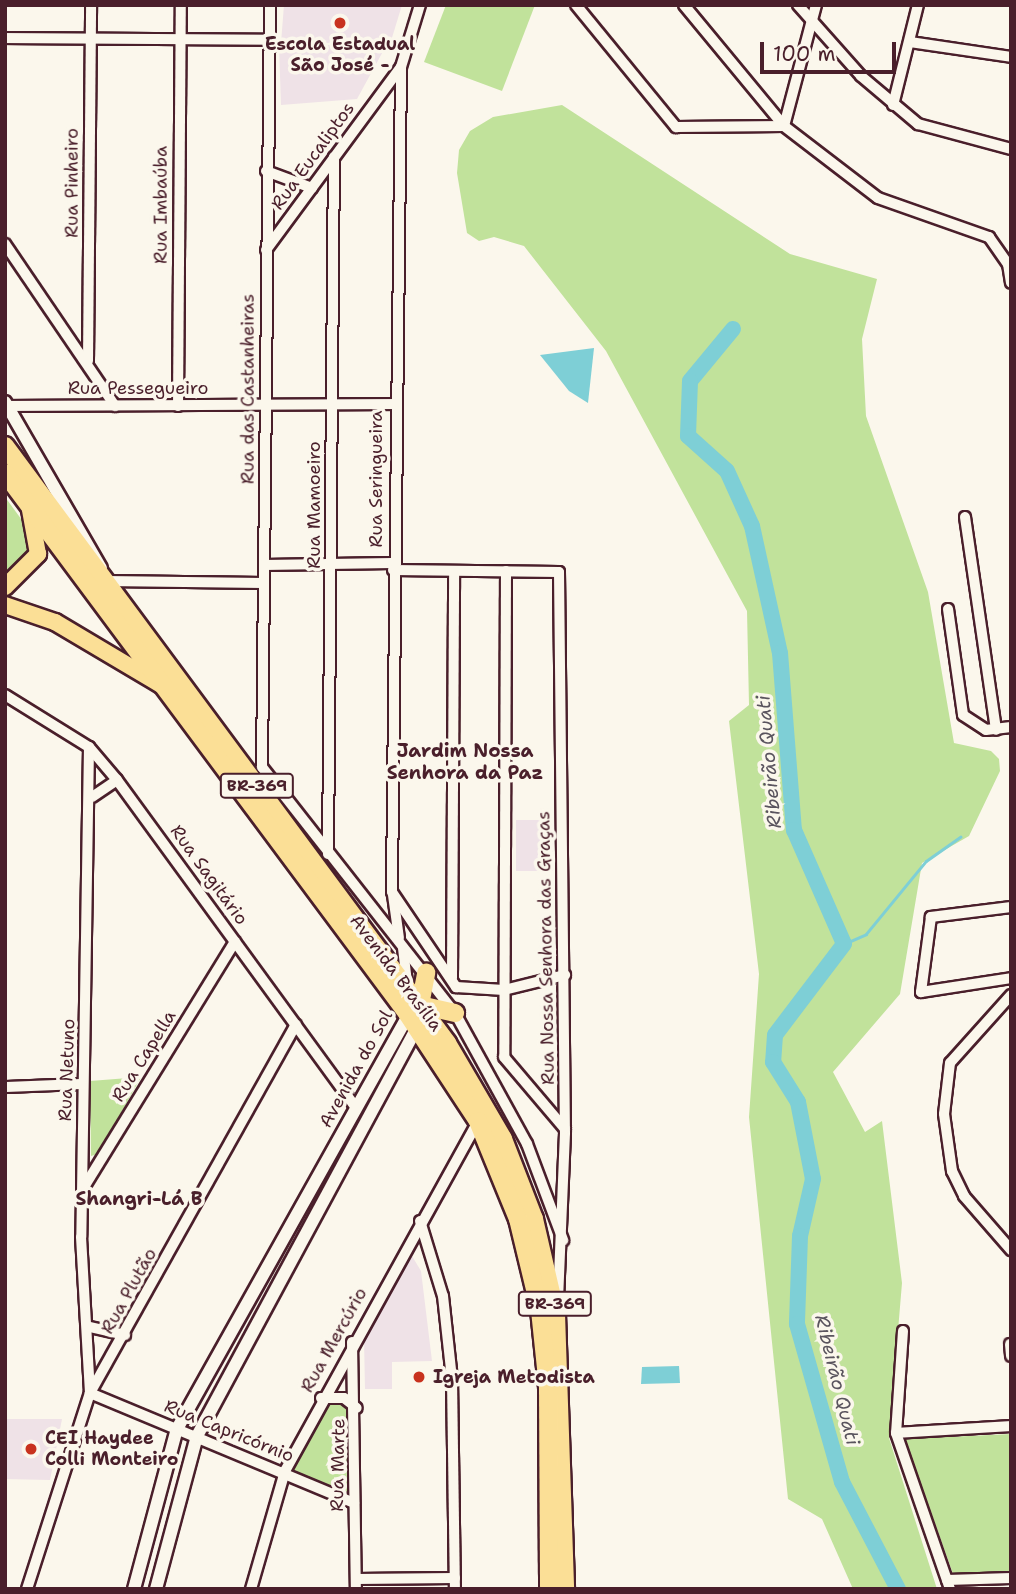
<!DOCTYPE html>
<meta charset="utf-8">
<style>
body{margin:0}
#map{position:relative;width:1016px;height:1594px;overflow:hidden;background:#fbf7ec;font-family:"Shantell Sans",sans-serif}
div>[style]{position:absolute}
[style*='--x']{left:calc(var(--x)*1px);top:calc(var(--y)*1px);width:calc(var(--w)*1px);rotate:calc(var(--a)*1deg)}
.built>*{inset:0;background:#efe2e7}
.green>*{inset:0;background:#c1e29b}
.water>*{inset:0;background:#7ecfd6}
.stream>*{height:2.5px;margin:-1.25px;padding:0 1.25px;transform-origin:1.25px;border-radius:1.25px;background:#7ecfd6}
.river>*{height:16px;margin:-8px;padding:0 8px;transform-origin:8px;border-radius:8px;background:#7ecfd6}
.roads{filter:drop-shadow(2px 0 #4a1f2b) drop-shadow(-2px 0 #4a1f2b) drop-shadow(0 2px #4a1f2b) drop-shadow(0 -2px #4a1f2b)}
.minor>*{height:10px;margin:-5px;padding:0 5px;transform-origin:5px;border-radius:5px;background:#fbf7ec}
.tertiary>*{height:12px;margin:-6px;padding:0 6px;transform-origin:6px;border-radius:6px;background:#fbf7ec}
.primary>*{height:16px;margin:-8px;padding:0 8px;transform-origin:8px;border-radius:8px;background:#fbdf96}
.trunk>*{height:18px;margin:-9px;padding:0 9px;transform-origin:9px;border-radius:9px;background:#fbdf96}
.dots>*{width:19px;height:19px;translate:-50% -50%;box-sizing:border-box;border:4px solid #fbf7ec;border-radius:50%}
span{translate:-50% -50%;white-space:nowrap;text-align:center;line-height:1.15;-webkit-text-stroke:7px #fbf7ec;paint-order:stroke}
.shield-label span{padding:2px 5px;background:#fbf7ec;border:2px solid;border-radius:5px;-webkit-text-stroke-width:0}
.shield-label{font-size:16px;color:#4a1f2b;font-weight:700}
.poi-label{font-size:18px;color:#4a1f2b;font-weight:700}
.left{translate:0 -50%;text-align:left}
.street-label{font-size:18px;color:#4a1f2b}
.neighbourhood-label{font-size:19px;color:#4a1f2b;font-weight:700}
.water-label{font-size:19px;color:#5a545e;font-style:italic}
.frame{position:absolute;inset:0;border:7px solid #4a1f2b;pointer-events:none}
.scale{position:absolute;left:760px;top:42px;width:136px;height:32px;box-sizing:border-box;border:4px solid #4a1f2b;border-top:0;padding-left:9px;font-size:21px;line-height:24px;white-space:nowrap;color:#4a1f2b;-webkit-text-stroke:5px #fbf7ec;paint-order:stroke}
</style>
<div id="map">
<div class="built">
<div style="clip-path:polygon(284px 5px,402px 5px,391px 41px,291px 44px,281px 43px)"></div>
<div style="clip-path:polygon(387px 44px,357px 99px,281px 105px,279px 46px)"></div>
<div style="clip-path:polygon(516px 820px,552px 820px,553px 871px,516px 871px)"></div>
<div style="clip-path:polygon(412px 1256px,421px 1271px,432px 1361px,392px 1362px,392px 1389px,365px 1389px,364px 1339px)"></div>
<div style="clip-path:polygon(5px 1419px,62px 1419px,50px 1480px,5px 1479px)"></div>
</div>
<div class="green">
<div style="clip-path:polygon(446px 5px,535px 5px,502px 91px,424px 62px)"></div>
<div style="clip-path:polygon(562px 105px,790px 254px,877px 279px,862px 339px,866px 416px,928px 592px,954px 743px,991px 751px,999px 759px,1000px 771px,969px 836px,922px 863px,900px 994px,833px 1072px,865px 1132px,882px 1121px,902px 1283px,889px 1438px,937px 1589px,853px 1589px,822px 1519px,788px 1499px,749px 1117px,759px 974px,729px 721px,749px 705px,747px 611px,606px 351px,524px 246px,494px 237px,479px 241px,467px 233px,457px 173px,459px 150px,470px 131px,493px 117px)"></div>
<div style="clip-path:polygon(5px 497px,27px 527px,30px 551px,5px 578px)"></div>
<div style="clip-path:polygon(141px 1077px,98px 1154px,91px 1156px,90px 1081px)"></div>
<div style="clip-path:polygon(342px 1401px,346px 1405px,347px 1492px,291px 1470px,328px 1402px)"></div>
<div style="clip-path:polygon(1011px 1434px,1011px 1572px,953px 1574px,905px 1439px)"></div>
</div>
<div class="water">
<div style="clip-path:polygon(594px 348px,588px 403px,569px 391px,540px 355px)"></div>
<div style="clip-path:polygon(679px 1366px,680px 1383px,641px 1384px,642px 1367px)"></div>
</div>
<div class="stream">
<div style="--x:844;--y:944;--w:24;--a:-24"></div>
<div style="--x:866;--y:934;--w:94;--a:-50.6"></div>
<div style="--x:926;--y:861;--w:42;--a:-35.2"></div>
</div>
<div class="river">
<div style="--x:733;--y:329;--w:67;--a:129.6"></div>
<div style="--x:690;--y:381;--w:55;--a:92.1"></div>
<div style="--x:688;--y:436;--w:52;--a:41.9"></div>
<div style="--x:727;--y:471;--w:60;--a:65.6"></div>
<div style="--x:752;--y:526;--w:130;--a:77.6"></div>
<div style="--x:780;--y:653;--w:178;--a:85.5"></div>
<div style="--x:794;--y:830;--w:124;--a:66.3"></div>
<div style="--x:844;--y:944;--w:114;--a:127.2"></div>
<div style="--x:775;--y:1035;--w:27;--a:94"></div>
<div style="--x:773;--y:1062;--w:47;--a:58"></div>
<div style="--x:798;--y:1102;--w:78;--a:79"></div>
<div style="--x:813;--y:1179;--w:58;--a:102.8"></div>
<div style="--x:800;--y:1236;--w:88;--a:92"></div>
<div style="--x:797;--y:1324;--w:164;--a:74.1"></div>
<div style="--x:842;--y:1482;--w:121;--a:62.4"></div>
</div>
<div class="roads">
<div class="minor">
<div style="--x:270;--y:5;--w:762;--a:90.6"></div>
<div style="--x:262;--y:767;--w:313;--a:51.9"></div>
<div style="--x:455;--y:1013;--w:149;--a:61.2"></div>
<div style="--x:527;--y:1144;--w:103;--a:69.4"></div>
<div style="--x:576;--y:5;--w:158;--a:50.7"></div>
<div style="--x:676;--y:127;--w:108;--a:-0.5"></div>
<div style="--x:684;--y:5;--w:157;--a:50.4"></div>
<div style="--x:784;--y:126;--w:118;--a:37.5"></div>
<div style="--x:878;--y:198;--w:118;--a:19.4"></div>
<div style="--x:989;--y:237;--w:33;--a:55"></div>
<div style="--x:1008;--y:264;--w:19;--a:81"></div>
<div style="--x:798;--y:5;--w:95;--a:48.4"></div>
<div style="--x:861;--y:76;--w:75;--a:40.1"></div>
<div style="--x:918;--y:124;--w:96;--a:15"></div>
<div style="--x:5;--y:38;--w:261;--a:0.4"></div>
<div style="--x:910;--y:42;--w:102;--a:8.4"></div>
<div style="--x:401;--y:67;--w:825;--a:90.63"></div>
<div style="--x:392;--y:892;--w:115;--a:56"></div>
<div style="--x:456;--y:987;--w:48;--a:3.6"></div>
<div style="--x:504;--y:990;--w:63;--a:-13.8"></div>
<div style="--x:893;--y:105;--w:103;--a:-76"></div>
<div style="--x:784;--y:126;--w:125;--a:-75.2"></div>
<div style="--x:266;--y:171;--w:49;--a:20.3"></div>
<div style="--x:5;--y:244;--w:196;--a:55.8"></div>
<div style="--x:266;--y:250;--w:227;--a:-53.6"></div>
<div style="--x:401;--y:67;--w:65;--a:-73"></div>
<div style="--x:88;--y:361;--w:356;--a:-89.5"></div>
<div style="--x:8;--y:406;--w:386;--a:-0.3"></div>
<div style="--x:178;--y:406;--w:401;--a:-89.6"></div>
<div style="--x:965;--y:517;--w:215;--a:81.7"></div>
<div style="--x:264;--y:565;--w:128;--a:-0.9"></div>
<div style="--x:393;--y:570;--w:166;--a:0.7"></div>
<div style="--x:559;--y:572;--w:561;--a:89.39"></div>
<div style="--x:565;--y:1133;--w:167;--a:92.4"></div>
<div style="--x:506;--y:571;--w:486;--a:90.2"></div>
<div style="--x:504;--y:1057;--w:94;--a:49.7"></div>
<div style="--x:106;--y:581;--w:157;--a:0.7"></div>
<div style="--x:948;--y:609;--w:107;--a:81.9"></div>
<div style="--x:963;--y:715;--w:27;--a:33"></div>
<div style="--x:986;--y:730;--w:25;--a:-7"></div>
<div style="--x:5;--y:695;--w:99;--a:31.8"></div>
<div style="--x:89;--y:747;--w:43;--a:49.7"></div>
<div style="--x:117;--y:780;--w:404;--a:53.9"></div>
<div style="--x:89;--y:747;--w:490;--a:90.9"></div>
<div style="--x:81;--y:1237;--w:156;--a:86.7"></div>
<div style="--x:90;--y:1393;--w:286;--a:22.6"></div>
<div style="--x:92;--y:797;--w:30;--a:-34"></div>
<div style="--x:328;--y:854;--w:697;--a:-89.51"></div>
<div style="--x:393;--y:895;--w:43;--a:82.1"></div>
<div style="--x:1011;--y:907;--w:81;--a:172.9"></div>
<div style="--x:931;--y:917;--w:76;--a:97.6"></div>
<div style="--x:921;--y:992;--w:91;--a:-8.8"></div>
<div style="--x:403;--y:948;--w:43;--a:83.4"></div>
<div style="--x:452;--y:978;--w:406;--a:-89.7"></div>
<div style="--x:1011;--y:995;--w:91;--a:131.9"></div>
<div style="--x:950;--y:1063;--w:51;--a:96.7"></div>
<div style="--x:944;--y:1114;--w:58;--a:82"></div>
<div style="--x:952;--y:1171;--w:28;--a:64"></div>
<div style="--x:964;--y:1196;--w:72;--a:49"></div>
<div style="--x:5;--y:1087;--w:77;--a:-2.2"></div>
<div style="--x:84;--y:1187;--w:288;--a:-58.4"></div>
<div style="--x:420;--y:1221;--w:78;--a:73"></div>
<div style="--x:443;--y:1296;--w:83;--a:83.8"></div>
<div style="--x:452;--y:1379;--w:210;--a:89.2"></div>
<div style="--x:90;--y:1327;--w:36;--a:13"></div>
<div style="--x:903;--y:1331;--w:102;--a:93.9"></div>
<div style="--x:896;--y:1433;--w:165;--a:70.9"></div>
<div style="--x:352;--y:1342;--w:247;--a:89.1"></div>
<div style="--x:1010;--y:1344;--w:12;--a:85"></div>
<div style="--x:321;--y:1398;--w:23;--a:0"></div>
<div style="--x:344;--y:1398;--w:16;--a:38"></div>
<div style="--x:896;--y:1433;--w:115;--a:-3.5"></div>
<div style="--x:356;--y:1579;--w:99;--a:-0.6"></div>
<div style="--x:947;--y:1580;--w:64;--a:-1.8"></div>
<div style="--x:27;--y:1589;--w:206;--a:-72.2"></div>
<div style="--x:90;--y:1393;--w:422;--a:-60.8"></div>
<div style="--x:251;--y:1589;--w:123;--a:-73.9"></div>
<div style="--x:285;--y:1471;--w:400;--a:-61.1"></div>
</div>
<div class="tertiary">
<div style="--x:5;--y:402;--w:192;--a:60"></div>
<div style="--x:134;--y:1589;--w:166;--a:-75"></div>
<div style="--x:177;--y:1429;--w:479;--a:-60.8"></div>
<div style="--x:156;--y:1589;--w:158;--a:-75"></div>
<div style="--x:197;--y:1436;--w:469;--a:-61.7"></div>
</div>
<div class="primary">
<div style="--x:5;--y:587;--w:47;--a:-45"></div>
<div style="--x:38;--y:554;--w:45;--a:-100.3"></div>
<div style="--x:5;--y:605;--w:53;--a:18.8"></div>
<div style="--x:55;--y:622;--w:123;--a:30.7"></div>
</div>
<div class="trunk">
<div style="--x:5;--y:446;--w:743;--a:53.48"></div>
<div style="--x:447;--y:1043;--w:111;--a:59.7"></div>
<div style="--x:503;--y:1139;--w:86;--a:68.8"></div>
<div style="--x:534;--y:1219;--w:98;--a:77"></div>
<div style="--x:556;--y:1314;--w:275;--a:88.1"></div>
<div style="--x:5;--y:473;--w:673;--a:53.33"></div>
<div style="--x:407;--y:1013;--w:129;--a:56.7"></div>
<div style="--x:478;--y:1121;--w:106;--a:67.8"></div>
<div style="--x:518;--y:1219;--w:94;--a:76.4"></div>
<div style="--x:540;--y:1310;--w:78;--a:84.1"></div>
<div style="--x:548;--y:1388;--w:201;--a:89.7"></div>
<div style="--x:420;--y:1005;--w:36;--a:13"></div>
<div style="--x:420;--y:1005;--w:33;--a:-79"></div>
</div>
</div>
<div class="dots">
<div style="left:340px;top:23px;background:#c8321e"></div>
<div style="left:419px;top:1377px;background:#c8321e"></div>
<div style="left:31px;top:1449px;background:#c8321e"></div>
</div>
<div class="shield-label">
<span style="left:257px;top:786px">BR-369</span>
<span style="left:555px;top:1304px">BR-369</span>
</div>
<div class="poi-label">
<span style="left:340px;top:55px">Escola Estadual<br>São José -</span>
<span class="left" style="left:433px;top:1377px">Igreja Metodista</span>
<span class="left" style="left:45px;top:1449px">CEI Haydee<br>Colli Monteiro</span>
</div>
<div class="street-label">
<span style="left:313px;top:156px;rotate:-54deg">Rua Eucaliptos</span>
<span style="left:72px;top:183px;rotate:-90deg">Rua Pinheiro</span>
<span style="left:161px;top:205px;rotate:-90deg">Rua Imbaúba</span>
<span style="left:138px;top:388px">Rua Pessegueiro</span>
<span style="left:248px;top:389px;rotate:-90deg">Rua das Castanheiras</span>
<span style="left:376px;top:479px;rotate:-90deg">Rua Seringueira</span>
<span style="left:314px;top:505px;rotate:-90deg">Rua Mamoeiro</span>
<span style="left:209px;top:875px;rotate:54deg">Rua Sagitário</span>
<span style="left:546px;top:948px;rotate:-91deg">Rua Nossa Senhora das Graças</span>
<span style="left:396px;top:973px;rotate:53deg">Avenida Brasília</span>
<span style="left:144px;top:1056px;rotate:-58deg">Rua Capella</span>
<span style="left:356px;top:1069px;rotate:-61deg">Avenida do Sol</span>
<span style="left:67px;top:1070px;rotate:-88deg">Rua Netuno</span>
<span style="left:129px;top:1291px;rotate:-61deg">Rua Plutão</span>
<span style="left:334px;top:1340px;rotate:-61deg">Rua Mercúrio</span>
<span style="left:229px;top:1431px;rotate:22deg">Rua Capricórnio</span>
<span style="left:338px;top:1465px;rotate:-89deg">Rua Marte</span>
</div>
<div class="neighbourhood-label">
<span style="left:465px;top:762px">Jardim Nossa<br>Senhora da Paz</span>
<span style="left:139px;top:1199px">Shangri-Lá B</span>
</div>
<div class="water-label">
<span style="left:769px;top:762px;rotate:-95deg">Ribeirão Quati</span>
<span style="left:837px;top:1380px;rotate:76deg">Ribeirão Quati</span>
</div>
<div class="frame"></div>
<div class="scale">100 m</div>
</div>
